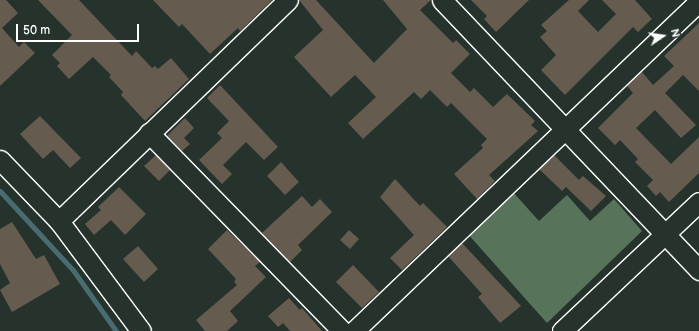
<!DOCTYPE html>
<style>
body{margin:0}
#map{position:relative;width:699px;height:331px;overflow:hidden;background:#26332d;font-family:"Balsamiq Sans",sans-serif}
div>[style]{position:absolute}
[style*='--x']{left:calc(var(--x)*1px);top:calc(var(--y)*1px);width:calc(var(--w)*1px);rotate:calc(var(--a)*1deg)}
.green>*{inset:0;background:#57745b}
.stream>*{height:5px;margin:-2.5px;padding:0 2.5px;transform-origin:2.5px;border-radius:2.5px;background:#496c70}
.building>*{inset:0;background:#655b4f}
.roads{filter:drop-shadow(1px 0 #fff) drop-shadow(-1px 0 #fff) drop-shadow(0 1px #fff) drop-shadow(0 -1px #fff)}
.minor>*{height:19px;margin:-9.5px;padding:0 9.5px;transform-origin:9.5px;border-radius:9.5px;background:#26332d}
span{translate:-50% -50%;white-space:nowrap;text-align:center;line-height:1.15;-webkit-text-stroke:3px #26332d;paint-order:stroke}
.north{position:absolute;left:643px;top:16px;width:40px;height:40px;-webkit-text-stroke:3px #26332d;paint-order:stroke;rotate:77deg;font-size:11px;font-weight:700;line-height:16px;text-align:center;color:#fff}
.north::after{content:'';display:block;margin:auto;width:14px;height:18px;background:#fff;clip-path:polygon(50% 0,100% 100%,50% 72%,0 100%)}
.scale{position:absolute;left:16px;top:24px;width:123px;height:18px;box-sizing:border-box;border:2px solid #fff;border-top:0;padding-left:5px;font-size:12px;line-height:14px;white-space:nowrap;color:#fff;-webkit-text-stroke:3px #26332d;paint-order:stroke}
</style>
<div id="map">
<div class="green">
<div style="clip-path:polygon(512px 191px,539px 221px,567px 195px,590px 221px,614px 199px,642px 231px,547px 323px,467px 233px)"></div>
</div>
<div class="stream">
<div style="--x:0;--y:191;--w:108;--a:47.3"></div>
<div style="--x:73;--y:270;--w:75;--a:54.8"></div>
</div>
<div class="building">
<div style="clip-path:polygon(0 0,6px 0,18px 13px,2px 28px,19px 47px,24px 42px,35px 53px,0 86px)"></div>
<div style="clip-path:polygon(38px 0,79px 0,132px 56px,136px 51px,152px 68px,155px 66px,158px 69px,171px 58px,189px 79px,145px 121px,121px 95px,123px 92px,109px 77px,111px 75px,93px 57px,69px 79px,57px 66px,60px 63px,52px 55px,72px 35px)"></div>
<div style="clip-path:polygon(153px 0,272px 0,240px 31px,238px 28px,210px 54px,182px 24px,179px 27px)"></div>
<div style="clip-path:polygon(299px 0,316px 0,374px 63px,407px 29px,383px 0,431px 0,420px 10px,453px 43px,456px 40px,470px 54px,451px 73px,470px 92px,474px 88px,493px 107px,507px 94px,535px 121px,531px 125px,538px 131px,489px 175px,495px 181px,477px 199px,454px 174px,483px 148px,481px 145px,487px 139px,451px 103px,447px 107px,430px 90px,421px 99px,414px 92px,363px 139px,348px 123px,376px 97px,355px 75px,331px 97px,294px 57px,323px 30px)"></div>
<div style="clip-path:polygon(471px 0,529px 0,496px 32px,484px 19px,487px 16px)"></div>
<div style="clip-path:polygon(569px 0,589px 0,578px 11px,598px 32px,616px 14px,602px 0,635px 0,652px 19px,638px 32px,633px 27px,565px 95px,541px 70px,556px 55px,540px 37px,547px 31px,541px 25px)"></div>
<div style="clip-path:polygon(699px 23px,699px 91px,683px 75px,665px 93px,696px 125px,681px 138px,655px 110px,636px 128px,671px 164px,699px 137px,699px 173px,669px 202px,660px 192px,656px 196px,647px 186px,653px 180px,635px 162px,638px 159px,620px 140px,615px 145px,598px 128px,633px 93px,627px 86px,642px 72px,653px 85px,674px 66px,664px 56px)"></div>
<div style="clip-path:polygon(220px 85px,278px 147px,264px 160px,246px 142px,223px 165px,232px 174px,222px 184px,199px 160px,222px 138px,217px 133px,229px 121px,207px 98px)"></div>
<div style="clip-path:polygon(40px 116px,81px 158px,70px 168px,53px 150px,43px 159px,20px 134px)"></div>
<div style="clip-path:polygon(185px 118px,194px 128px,184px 138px,190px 144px,182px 151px,167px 136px)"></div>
<div style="clip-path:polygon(156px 155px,170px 170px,159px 181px,144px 166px)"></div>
<div style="clip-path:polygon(554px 155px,579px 180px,583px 176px,606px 196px,591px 211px,566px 187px,562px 191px,539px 169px)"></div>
<div style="clip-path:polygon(281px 162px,299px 182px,285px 195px,267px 176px)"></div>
<div style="clip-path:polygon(395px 179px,420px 206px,423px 203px,447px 227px,402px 270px,390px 258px,414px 235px,380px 197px)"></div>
<div style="clip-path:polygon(119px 187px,146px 214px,125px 235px,111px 220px,94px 235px,85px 224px,101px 210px,98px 207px)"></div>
<div style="clip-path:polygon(302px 196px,312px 207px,320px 199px,332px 212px,298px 245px,302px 250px,290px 262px,262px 233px)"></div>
<div style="clip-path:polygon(12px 222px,36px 259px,44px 255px,60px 284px,12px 312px,0 290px,10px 283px,0 264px,0 229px)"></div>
<div style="clip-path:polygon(227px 230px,260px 262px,255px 266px,266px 277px,230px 311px,238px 321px,227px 331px,205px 331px,196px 320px,237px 285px,234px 282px,236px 279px,208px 249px)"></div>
<div style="clip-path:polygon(349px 230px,359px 239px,350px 249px,340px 240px)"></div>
<div style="clip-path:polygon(462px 243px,521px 306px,500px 323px,478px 297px,482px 294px,448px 256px)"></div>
<div style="clip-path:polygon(138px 246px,158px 269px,144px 282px,123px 259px)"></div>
<div style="clip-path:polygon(353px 265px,379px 292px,362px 308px,336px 282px)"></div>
<div style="clip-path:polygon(289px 298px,300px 310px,302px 308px,322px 331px,290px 331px,283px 323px,278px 327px,268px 316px)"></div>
</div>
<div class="roads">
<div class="minor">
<div style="--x:442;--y:0;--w:373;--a:46.4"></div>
<div style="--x:149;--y:133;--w:277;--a:45.7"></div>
<div style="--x:0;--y:160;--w:85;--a:46"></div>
<div style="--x:59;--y:221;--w:137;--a:53.3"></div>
<div style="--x:59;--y:221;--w:318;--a:-44"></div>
<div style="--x:354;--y:331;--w:477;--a:-43.7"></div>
<div style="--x:562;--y:331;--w:188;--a:-43.3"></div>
</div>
</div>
<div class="north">N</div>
<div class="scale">50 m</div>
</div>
